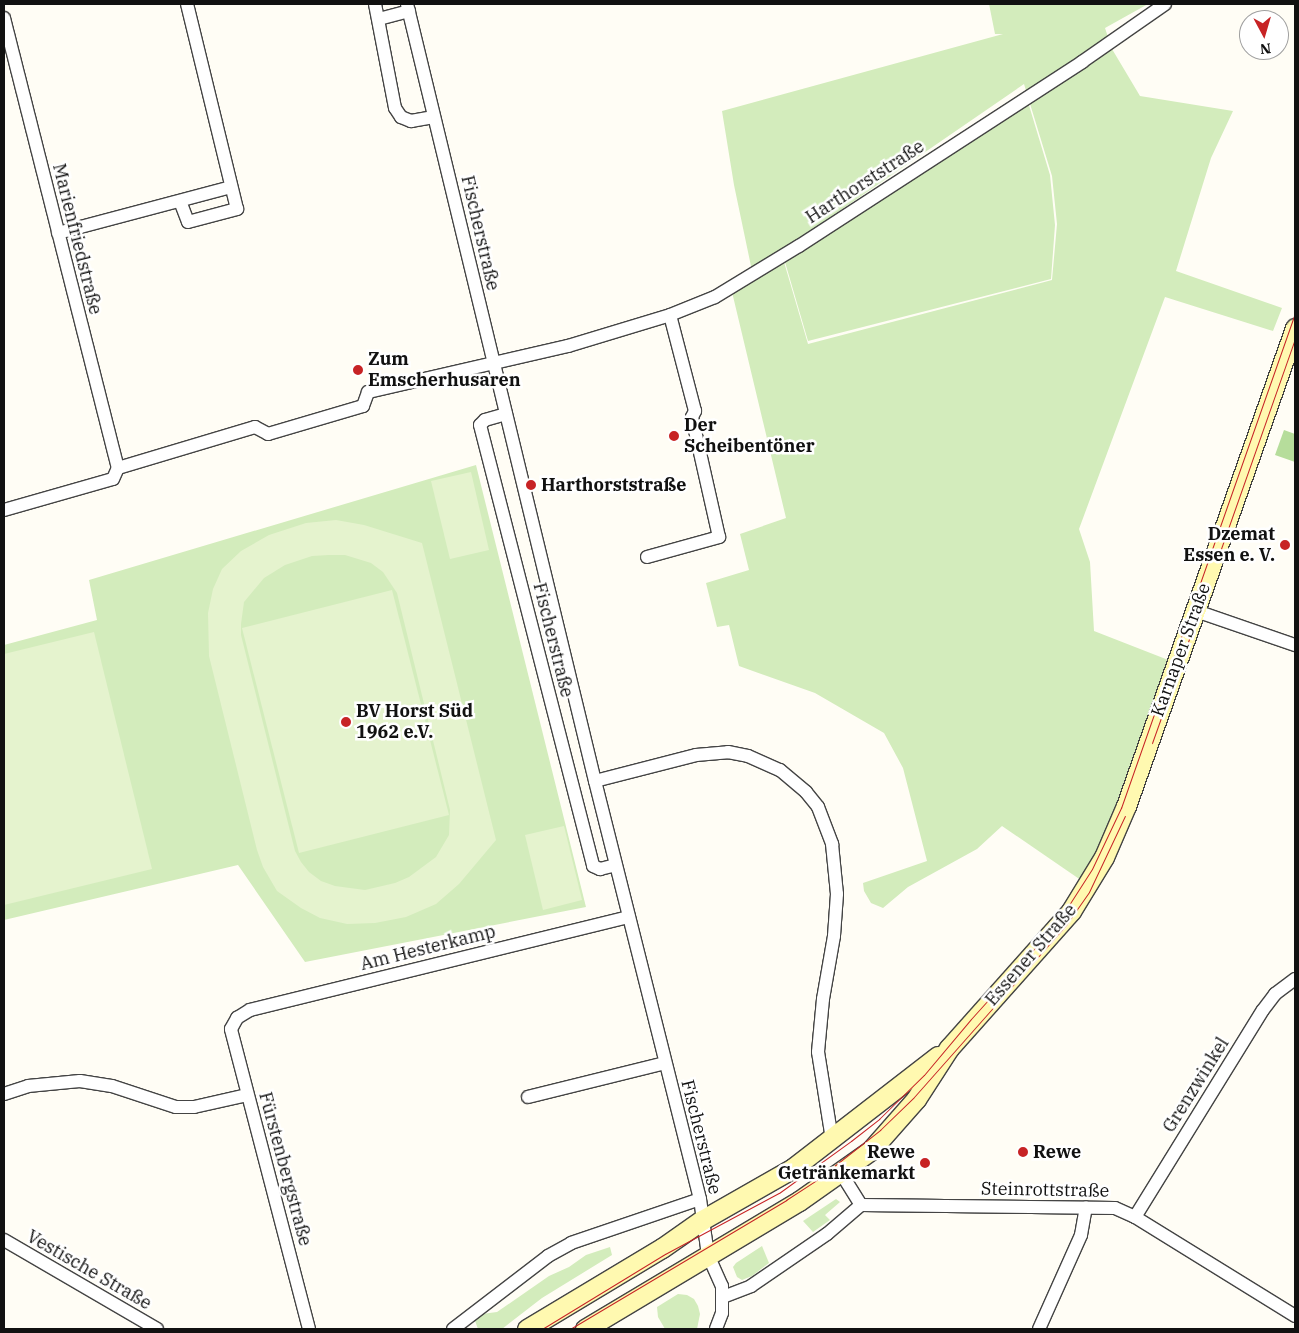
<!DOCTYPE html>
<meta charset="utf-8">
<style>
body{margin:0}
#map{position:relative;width:1299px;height:1333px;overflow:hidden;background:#fffdf5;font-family:"IBM Plex Serif",serif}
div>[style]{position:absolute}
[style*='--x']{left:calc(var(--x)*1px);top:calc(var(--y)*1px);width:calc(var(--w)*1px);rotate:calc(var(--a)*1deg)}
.green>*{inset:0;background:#d3ecbc}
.forest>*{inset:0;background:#b6dd9b}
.pitch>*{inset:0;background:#e5f3ce}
.roads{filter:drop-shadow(1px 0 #444) drop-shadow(-1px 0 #444) drop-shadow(0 1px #444) drop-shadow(0 -1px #444)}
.street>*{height:12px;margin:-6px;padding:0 6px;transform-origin:6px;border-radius:6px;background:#fff}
.secondary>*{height:19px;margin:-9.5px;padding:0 9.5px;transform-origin:9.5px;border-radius:9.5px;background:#fff9b0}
.tram>*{height:1px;margin:-0.5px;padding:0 0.5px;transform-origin:0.5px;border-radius:0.5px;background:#c72325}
.dots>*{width:14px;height:14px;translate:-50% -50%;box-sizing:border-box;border:2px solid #fff;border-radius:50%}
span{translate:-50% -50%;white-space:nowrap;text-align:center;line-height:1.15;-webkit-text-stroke:5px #fff;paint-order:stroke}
.street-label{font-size:18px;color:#111}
.poi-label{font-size:18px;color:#111;font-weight:700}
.left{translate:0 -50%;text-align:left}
.right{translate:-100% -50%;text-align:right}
.frame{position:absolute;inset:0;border:5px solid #111;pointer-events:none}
.north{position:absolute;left:1239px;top:10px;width:50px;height:50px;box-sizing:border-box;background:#fff;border:1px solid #a0a0a0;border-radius:50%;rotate:174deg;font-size:14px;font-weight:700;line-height:20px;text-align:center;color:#111}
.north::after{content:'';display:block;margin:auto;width:18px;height:22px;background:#c72325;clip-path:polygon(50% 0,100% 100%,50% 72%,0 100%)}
</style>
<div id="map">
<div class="green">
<div style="clip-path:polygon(989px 4px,1148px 4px,1105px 28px,1112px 49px,1140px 96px,1233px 111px,1211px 158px,1176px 271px,1282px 308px,1273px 331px,1165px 297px,1079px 529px,1090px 562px,1094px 631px,1176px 663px,1088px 885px,1002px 826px,977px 849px,908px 887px,883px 908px,871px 903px,864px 891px,863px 883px,927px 861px,903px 768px,884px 733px,815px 693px,739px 666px,729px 625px,717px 627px,706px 583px,749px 570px,740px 534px,786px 518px,732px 292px,784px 262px,808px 344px,1052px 280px,1057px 224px,1052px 176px,1024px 84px,752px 271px,734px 185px,722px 111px,1003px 34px,995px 34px)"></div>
<div style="clip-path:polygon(1028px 102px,1050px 175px,1055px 225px,1051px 279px,808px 341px,785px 262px,976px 139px)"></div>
<div style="clip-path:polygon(476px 465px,586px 907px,305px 962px,238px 865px,4px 920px,4px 645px,97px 620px,89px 580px)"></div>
<div style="clip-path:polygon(836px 1199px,840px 1202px,825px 1215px,830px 1220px,813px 1232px,803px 1221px)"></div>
<div style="clip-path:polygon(762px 1246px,769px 1263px,752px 1276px,742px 1280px,737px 1277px,733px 1267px,736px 1263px)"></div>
<div style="clip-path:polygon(610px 1247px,612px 1255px,542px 1298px,502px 1329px,478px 1329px,474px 1318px,482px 1314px,497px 1312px,549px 1276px,569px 1267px,586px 1255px)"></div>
<div style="clip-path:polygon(678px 1294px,687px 1295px,694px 1299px,698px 1306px,700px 1314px,697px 1329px,665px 1329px,658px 1317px,657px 1307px)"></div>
</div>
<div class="forest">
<div style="clip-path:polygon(1284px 430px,1295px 434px,1295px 462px,1275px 455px)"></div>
</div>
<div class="pitch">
<div style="clip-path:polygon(471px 472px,489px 550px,450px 559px,431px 481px)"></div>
<div style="clip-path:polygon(evenodd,336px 520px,364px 525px,422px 543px,496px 840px,459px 884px,436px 904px,406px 917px,375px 923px,347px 924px,320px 918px,301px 908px,277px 891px,263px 867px,257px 850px,209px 656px,208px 613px,213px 589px,222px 569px,241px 551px,269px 535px,306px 523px,336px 520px,329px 555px,345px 555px,371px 563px,383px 572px,397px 593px,450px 810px,449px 835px,436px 857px,409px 877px,395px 883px,365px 890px,335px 886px,321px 881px,309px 872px,301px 862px,295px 851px,241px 635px,241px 624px,244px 602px,264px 578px,285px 565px,312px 556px,329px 555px)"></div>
<div style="clip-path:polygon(392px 590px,449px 815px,299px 853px,242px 628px)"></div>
<div style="clip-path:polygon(94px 632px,152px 869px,4px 905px,4px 654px)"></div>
<div style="clip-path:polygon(564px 826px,582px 900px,543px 910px,525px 835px)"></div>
</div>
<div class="roads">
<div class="street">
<div style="--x:375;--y:4;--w:106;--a:79.1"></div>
<div style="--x:395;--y:108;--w:11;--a:56"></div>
<div style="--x:401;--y:117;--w:11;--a:22"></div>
<div style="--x:411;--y:121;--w:23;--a:-10"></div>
<div style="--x:407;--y:4;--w:799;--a:76.4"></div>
<div style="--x:595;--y:781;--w:431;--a:75.9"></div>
<div style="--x:700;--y:1199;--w:57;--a:81.9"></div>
<div style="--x:708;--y:1255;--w:34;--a:66"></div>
<div style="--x:722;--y:1286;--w:27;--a:90"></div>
<div style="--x:722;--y:1313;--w:17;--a:111"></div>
<div style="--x:4;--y:18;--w:464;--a:75.8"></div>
<div style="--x:379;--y:19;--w:31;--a:-15"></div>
<div style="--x:180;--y:201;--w:22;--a:69"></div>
<div style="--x:188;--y:222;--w:51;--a:-14.9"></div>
<div style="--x:237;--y:209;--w:211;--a:-103.7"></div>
<div style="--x:58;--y:233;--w:179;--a:-14.9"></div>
<div style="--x:506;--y:414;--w:22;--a:164"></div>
<div style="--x:485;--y:420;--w:7;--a:135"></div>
<div style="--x:480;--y:425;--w:455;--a:75.6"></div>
<div style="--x:593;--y:866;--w:8;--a:23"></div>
<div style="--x:600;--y:869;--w:16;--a:-14"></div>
<div style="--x:118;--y:468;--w:143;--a:-16.7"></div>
<div style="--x:255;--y:427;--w:15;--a:28"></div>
<div style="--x:268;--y:434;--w:99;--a:-16.4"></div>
<div style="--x:363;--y:406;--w:15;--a:-70"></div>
<div style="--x:368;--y:392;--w:205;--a:-13"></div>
<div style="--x:568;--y:346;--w:107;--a:-16.9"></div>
<div style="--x:670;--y:315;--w:48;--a:-21.8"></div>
<div style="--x:715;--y:297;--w:98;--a:-31.3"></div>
<div style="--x:799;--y:246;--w:338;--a:-33"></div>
<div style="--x:1082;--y:62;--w:101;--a:-34.9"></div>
<div style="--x:4;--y:510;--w:113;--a:-15.9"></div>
<div style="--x:113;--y:479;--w:12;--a:-66"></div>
<div style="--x:647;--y:557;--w:75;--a:-15.5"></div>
<div style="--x:719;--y:537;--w:123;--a:-102.7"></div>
<div style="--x:692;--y:417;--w:7;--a:-63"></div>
<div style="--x:695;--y:411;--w:99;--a:-104.6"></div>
<div style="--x:1196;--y:611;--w:105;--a:19"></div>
<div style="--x:595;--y:781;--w:104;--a:-14.4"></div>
<div style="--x:696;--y:755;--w:32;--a:-5"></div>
<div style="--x:728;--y:752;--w:20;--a:11"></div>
<div style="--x:748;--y:756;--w:35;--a:24"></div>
<div style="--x:780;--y:770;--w:34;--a:40"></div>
<div style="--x:806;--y:792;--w:19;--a:51"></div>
<div style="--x:818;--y:807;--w:40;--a:69"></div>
<div style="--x:832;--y:844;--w:50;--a:84.3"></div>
<div style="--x:837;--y:894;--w:42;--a:94.1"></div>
<div style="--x:834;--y:936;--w:64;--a:99.9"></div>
<div style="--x:823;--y:999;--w:53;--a:95.4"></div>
<div style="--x:818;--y:1052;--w:88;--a:80.9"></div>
<div style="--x:4;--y:1094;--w:25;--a:-18"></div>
<div style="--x:28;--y:1086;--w:52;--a:-5.5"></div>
<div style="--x:80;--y:1081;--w:32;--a:9"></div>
<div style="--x:112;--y:1086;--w:67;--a:18.2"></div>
<div style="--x:176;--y:1107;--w:18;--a:0"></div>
<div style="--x:194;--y:1107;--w:54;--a:-12.8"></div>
<div style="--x:528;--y:1097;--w:141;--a:-13.9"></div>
<div style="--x:841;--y:1173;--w:38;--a:58"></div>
<div style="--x:861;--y:1205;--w:254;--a:0.7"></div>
<div style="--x:1115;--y:1208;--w:22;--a:24"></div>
<div style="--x:1135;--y:1217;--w:188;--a:31.7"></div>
<div style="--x:1135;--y:1217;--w:243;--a:-58.3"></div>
<div style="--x:1263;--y:1010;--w:20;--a:-53"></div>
<div style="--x:1275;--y:994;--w:25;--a:-37"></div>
<div style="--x:4;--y:1240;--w:177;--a:30.2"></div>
<div style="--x:723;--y:1297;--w:30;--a:-21"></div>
<div style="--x:751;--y:1286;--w:92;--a:-34.4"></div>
<div style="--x:827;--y:1234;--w:45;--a:-40.5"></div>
<div style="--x:309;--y:1329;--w:310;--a:-104.6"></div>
<div style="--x:231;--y:1029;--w:13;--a:-61"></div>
<div style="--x:237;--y:1018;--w:15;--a:-32"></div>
<div style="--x:250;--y:1010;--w:390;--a:-13.8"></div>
<div style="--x:453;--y:1329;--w:120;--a:-37.5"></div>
<div style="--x:548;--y:1256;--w:26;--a:-29"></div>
<div style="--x:571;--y:1243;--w:136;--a:-18.8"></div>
<div style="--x:1039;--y:1329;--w:103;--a:-65.9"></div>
<div style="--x:1081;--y:1235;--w:28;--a:-80"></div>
</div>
<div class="secondary">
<div style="--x:527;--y:1329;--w:157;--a:-31"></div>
<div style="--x:662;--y:1248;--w:49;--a:-35"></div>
<div style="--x:702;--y:1220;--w:105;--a:-29.7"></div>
<div style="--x:793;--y:1168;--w:183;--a:-37.7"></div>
<div style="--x:585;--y:1329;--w:249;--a:-30.9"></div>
<div style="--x:799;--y:1201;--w:88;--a:-35.3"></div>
<div style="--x:871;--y:1150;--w:68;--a:-48.6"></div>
<div style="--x:916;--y:1099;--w:61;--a:-57.1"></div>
<div style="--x:949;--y:1048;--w:183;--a:-48.3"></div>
<div style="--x:1071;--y:911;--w:63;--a:-58.6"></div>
<div style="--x:1104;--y:857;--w:56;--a:-66.7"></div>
<div style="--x:1126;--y:806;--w:507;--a:-70.53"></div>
</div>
</div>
<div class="tram">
<div style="--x:1217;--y:560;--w:234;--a:-70.6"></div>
<div style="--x:1152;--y:743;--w:137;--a:-70.4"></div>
<div style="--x:542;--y:1329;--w:144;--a:-31.4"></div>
<div style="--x:665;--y:1254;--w:129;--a:-28.2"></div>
<div style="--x:779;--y:1193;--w:89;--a:-35.8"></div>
<div style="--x:851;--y:1141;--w:36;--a:-38"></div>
<div style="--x:879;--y:1119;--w:63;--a:-44.4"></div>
<div style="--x:924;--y:1075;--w:73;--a:-50"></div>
<div style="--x:971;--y:1019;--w:108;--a:-48"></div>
<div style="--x:1043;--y:939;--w:39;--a:-52"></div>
<div style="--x:1067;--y:908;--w:46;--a:-57.3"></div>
<div style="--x:1092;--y:869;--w:68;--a:-64.6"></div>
<div style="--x:1121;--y:808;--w:525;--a:-70.63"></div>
<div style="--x:570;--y:1329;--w:252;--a:-30.8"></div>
<div style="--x:786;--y:1200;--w:35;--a:-33"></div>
<div style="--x:815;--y:1181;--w:83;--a:-38.1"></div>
<div style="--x:880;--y:1130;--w:47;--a:-44.1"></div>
<div style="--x:914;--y:1097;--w:230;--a:-48.5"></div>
<div style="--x:1066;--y:925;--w:40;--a:-55.1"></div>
<div style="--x:1089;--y:892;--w:84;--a:-64.7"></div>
</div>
<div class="dots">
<div style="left:358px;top:370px;background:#c72325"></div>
<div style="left:674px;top:436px;background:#c72325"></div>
<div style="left:531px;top:485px;background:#c72325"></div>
<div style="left:1285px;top:545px;background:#c72325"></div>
<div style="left:346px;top:722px;background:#c72325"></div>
<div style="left:1023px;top:1152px;background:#c72325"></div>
<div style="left:925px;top:1163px;background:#c72325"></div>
</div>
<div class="street-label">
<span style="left:865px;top:182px;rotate:-33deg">Harthorststraße</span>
<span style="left:480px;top:233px;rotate:77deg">Fischerstraße</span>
<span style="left:77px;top:239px;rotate:76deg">Marienfriedstraße</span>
<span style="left:553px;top:640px;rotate:76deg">Fischerstraße</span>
<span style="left:1181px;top:650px;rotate:-70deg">Karnaper Straße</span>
<span style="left:428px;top:948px;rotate:-14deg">Am Hesterkamp</span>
<span style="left:1031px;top:955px;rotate:-49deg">Essener Straße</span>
<span style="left:1196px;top:1085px;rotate:-58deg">Grenzwinkel</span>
<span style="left:701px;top:1137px;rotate:76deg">Fischerstraße</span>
<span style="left:285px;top:1169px;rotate:75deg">Fürstenbergstraße</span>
<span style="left:1045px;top:1190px;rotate:1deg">Steinrottstraße</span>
<span style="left:89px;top:1270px;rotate:30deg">Vestische Straße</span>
</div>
<div class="poi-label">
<span class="left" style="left:368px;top:370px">Zum<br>Emscherhusaren</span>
<span class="left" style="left:684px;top:436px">Der<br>Scheibentöner</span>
<span class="left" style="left:541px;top:485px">Harthorststraße</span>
<span class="right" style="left:1275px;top:545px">Dzemat<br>Essen e. V.</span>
<span class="left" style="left:356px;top:722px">BV Horst Süd<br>1962 e.V.</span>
<span class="left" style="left:1033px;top:1152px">Rewe</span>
<span class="right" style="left:915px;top:1163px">Rewe<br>Getränkemarkt</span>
</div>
<div class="frame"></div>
<div class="north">N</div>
</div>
